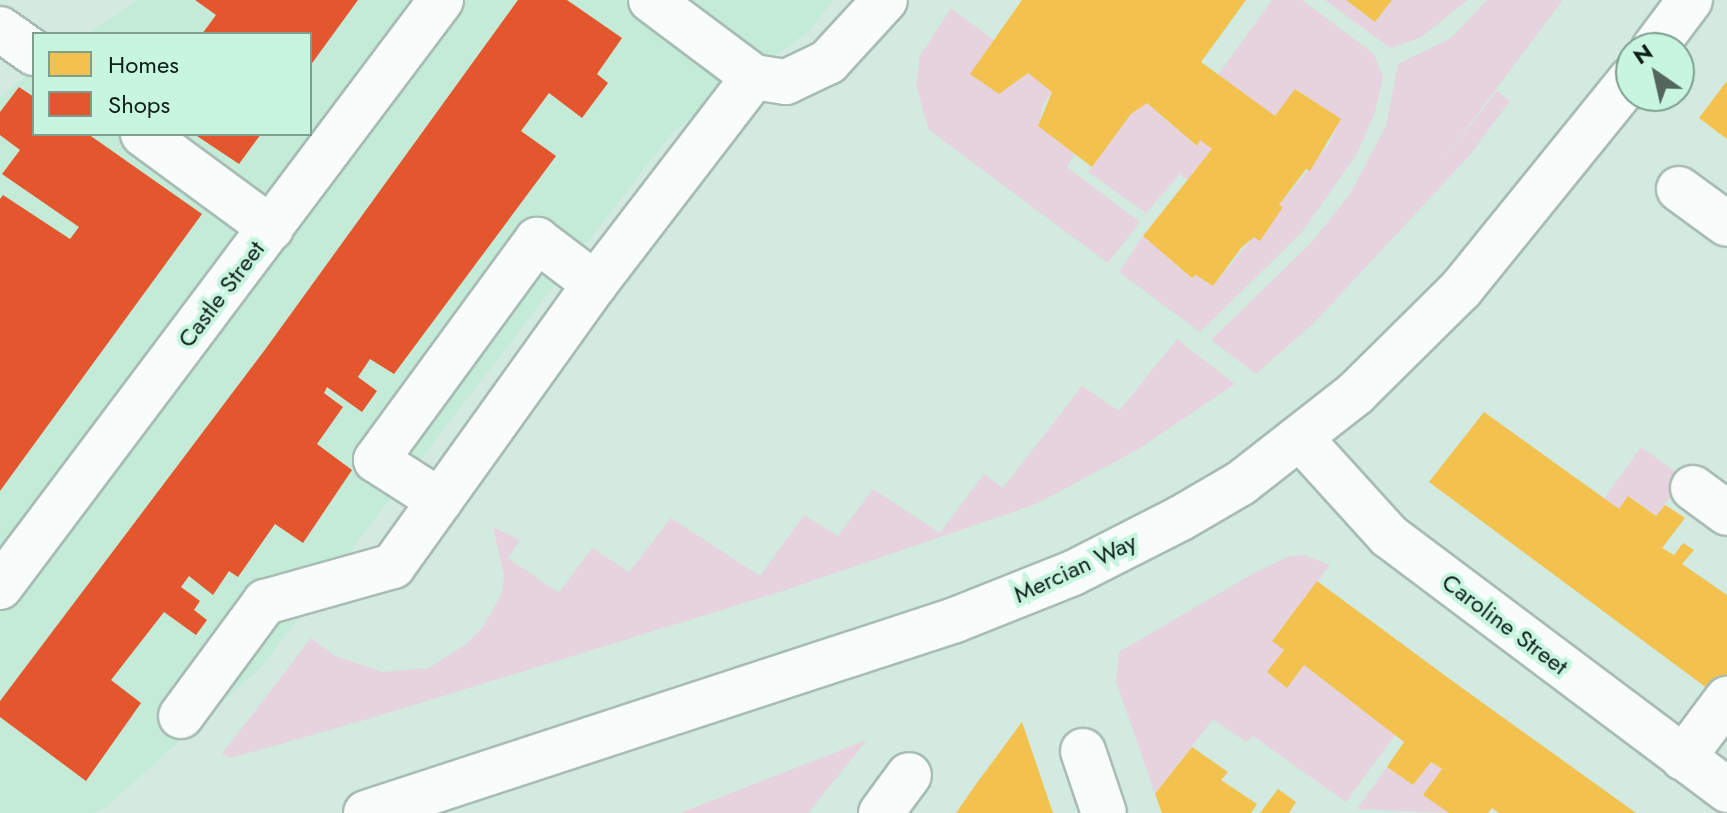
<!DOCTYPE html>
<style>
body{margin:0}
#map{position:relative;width:1727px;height:813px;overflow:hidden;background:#d2eadf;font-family:Jost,sans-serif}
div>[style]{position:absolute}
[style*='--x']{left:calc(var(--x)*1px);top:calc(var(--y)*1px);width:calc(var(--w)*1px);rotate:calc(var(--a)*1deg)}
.built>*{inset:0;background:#c3ebd8}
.green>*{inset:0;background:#e6d3de}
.homes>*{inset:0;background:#f2c14e}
.shops>*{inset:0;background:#e4572e}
.roads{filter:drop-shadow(2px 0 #a9bcb3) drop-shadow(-2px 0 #a9bcb3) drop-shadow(0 2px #a9bcb3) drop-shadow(0 -2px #a9bcb3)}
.minor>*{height:44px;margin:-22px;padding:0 22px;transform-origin:22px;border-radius:22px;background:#f8fcfa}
.major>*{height:44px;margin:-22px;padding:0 22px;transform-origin:22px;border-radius:22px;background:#f8fcfa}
span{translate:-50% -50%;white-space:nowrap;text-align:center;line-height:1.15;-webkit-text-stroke:8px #c8f5e0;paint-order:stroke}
.street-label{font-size:24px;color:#0e1f18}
.legend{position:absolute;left:32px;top:32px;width:280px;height:104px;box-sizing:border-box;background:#c8f5e0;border:2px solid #7e9f90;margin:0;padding:10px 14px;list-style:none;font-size:24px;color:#0e1f18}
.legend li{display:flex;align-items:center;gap:16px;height:40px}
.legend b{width:40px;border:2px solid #7e9f90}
.north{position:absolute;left:1615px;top:32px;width:80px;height:80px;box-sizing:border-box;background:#c8f5e0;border:2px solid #7e9f90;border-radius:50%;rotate:326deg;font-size:22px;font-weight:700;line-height:32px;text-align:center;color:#0e1f18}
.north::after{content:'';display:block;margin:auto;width:28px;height:36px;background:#53665e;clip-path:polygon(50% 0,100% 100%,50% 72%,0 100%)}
</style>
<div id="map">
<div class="built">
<div style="clip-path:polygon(138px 0,833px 0,810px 30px,673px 131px,261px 667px,105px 808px,92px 813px,0 813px,0 98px,34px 69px,34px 134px,310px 134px,310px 34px,87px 34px)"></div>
</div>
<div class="green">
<div style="clip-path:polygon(1272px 0,1302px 0,1374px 54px,1383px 77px,1375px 112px,1357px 154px,1302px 232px,1200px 332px,1119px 272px,1143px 236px,1192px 278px,1196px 275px,1213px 286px,1330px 143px,1340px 119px,1296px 89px,1275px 116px,1218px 75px)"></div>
<div style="clip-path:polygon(1325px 0,1346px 0,1375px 22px,1392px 0,1468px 0,1420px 38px,1390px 48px)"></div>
<div style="clip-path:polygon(1487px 0,1563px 0,1440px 164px,1497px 91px,1510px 101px,1469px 156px,1314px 323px,1256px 374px,1211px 340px,1311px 243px,1350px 194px,1386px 126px,1398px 64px,1451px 38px)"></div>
<div style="clip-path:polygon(951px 8px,994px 40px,971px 74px,999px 94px,1028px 73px,1052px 92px,1043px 104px,1039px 126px,1075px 154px,1067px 167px,1140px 222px,1108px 263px,929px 130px,916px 85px,920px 56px)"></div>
<div style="clip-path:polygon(1147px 103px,1196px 146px,1200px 140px,1212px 149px,1188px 180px,1180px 174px,1146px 213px,1088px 172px,1131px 114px)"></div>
<div style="clip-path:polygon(1177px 339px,1235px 384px,1137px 450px,1036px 504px,783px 591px,378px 716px,231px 758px,222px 754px,311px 638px,335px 656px,383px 672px,429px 668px,466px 644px,483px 627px,502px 593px,504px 576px,493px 527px,520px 540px,508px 558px,559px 593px,592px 548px,629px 572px,671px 518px,760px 576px,804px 515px,838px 536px,873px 489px,940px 533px,984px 474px,1003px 488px,1082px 386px,1119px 411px)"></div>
<div style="clip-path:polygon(1641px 447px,1684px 478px,1656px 516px,1629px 496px,1619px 509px,1604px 499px)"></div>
<div style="clip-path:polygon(1304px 555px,1330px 565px,1272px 640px,1284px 650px,1267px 672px,1287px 688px,1304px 665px,1395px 735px,1346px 802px,1253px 736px,1246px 742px,1213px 719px,1155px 794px,1116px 681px,1119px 652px,1252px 574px,1290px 556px)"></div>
<div style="clip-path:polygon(867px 740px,808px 813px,680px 813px)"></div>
<div style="clip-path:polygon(1431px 762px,1442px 769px,1423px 795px,1449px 813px,1357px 809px,1387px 767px,1413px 785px)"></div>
</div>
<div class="homes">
<div style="clip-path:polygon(1022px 0,1246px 0,1201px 62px,1275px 116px,1295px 89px,1341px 119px,1310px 171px,1306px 169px,1279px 205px,1283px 207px,1260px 241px,1254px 237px,1241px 248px,1213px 286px,1196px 275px,1192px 278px,1143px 236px,1212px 149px,1200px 140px,1197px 146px,1147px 103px,1131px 114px,1092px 167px,1038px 126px,1052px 92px,1028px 73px,999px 94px,970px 74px)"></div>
<div style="clip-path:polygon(1346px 0,1392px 0,1375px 22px)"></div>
<div style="clip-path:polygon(1727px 81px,1727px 139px,1699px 118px)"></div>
<div style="clip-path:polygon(1484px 412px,1619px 509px,1628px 496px,1656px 516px,1665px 505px,1685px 518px,1662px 548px,1674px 555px,1683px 543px,1694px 550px,1682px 564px,1727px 595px,1727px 677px,1715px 694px,1429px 482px)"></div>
<div style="clip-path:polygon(1317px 581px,1451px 680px,1636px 813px,1499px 813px,1492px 808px,1488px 813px,1449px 813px,1423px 795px,1442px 769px,1431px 762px,1413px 785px,1387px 767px,1404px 742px,1304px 665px,1287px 688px,1267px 672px,1284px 650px,1272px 641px)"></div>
<div style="clip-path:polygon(1022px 722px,1053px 813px,956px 813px,974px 787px)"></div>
<div style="clip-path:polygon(1192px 747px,1228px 772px,1221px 780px,1257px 804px,1251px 813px,1162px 813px,1155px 794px)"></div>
<div style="clip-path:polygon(1278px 789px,1296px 802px,1289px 813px,1260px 813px)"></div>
</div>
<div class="shops">
<div style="clip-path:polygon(195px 0,358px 0,310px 66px,310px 34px,202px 34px,216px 15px)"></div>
<div style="clip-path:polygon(518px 0,567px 0,622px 38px,597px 74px,608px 83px,582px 118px,549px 93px,521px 131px,556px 156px,394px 374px,370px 359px,358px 377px,377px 391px,362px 412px,327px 387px,324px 393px,343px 407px,317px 444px,352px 470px,303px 543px,275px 524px,238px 577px,229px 571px,213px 595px,189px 576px,181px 587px,200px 601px,194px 610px,207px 620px,196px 635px,164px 612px,111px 680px,141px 703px,86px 781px,0 717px,0 701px,264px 351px)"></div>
<div style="clip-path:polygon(19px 87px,34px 97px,34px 134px,88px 134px,202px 214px,0 491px,0 199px,3px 195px,70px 239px,79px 227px,2px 174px,20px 150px,0 135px,0 112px)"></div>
<div style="clip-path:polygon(194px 134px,261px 134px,239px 164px)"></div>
</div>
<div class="roads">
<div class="minor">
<div style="--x:651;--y:0;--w:129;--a:36.8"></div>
<div style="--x:0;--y:29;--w:42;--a:35.2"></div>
<div style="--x:754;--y:77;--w:32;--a:9"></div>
<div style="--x:786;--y:82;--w:47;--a:-25.5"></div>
<div style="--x:828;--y:62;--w:84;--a:-47.4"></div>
<div style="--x:143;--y:134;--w:159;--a:36.3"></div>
<div style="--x:1679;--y:189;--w:59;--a:36.1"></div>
<div style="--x:1301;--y:439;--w:131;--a:47.8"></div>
<div style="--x:1389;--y:536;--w:423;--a:36.9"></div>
<div style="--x:1693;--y:488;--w:42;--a:36.3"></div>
<div style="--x:440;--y:501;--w:76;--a:-147.4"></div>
<div style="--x:376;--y:460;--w:273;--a:-53.8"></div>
<div style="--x:537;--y:240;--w:73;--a:37.2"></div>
<div style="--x:0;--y:587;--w:734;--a:-53.08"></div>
<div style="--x:181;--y:716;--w:142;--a:-53.6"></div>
<div style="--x:265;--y:602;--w:133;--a:-15.7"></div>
<div style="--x:393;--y:566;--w:347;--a:-54.4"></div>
<div style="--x:595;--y:284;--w:261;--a:-52.5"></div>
<div style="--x:1083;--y:751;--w:65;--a:71.3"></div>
<div style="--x:1683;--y:758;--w:74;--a:-53.3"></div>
<div style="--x:881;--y:813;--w:47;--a:-53.6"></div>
</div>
<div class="major">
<div style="--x:1654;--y:48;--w:60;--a:-53.1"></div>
<div style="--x:366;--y:813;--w:620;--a:-18.14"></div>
<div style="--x:955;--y:620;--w:127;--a:-21.7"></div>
<div style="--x:1073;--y:573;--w:121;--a:-27"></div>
<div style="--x:1181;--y:518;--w:69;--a:-30.3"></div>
<div style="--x:1241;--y:483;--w:146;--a:-38"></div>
<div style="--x:1356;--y:393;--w:148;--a:-44.7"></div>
<div style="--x:1461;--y:289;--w:270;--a:-51"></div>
</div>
</div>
<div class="street-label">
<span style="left:221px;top:294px;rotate:-53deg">Castle Street</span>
<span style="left:1075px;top:568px;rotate:-25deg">Mercian Way</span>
<span style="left:1505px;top:624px;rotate:37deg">Caroline Street</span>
</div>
<ul class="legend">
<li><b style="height:22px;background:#f2c14e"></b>Homes</li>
<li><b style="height:22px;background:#e4572e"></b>Shops</li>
</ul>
<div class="north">N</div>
</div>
